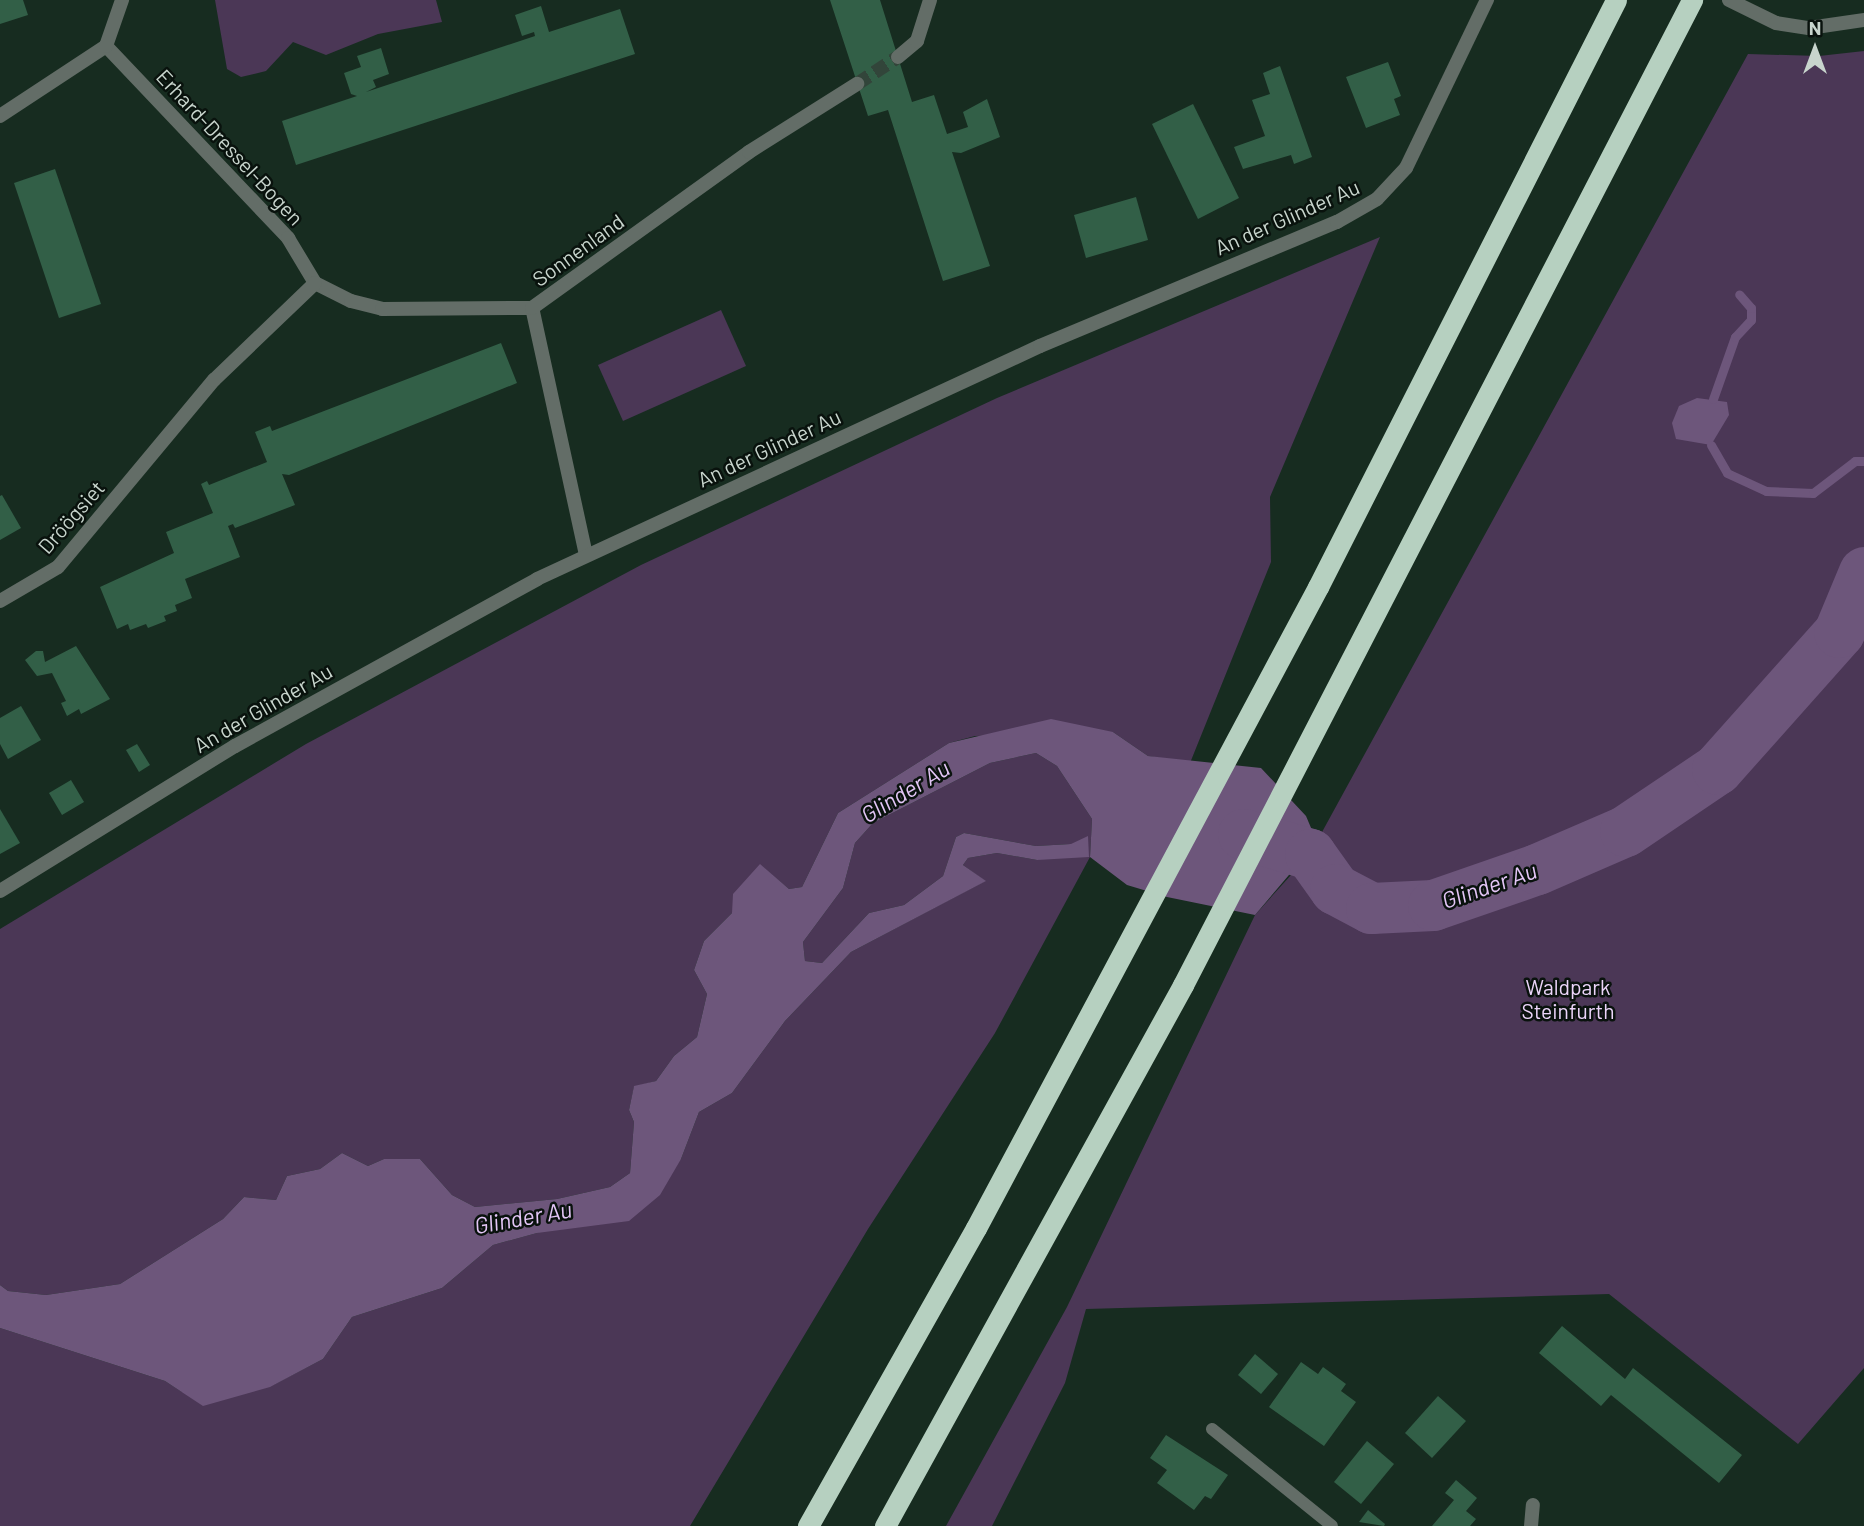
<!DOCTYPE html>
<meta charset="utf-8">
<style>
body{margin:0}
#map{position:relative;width:1864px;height:1526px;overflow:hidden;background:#172c20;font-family:Barlow,sans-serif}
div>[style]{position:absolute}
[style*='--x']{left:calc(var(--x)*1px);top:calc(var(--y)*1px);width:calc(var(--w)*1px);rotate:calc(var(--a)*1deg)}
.green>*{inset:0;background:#4b3756}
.water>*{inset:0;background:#6d567b}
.stream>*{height:9px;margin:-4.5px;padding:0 4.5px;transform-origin:4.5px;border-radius:4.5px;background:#6d567b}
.river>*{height:51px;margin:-25.5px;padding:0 25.5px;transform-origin:25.5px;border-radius:25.5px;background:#6d567b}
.building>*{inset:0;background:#325f47}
.minor-tunnel>*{height:14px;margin-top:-7px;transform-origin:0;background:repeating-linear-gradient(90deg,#32453a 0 14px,transparent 0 21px)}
.service>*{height:12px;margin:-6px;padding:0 6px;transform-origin:6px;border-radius:6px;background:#636d67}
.minor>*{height:14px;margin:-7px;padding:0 7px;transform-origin:7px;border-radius:7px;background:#636d67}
.motorway>*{height:21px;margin:-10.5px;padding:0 10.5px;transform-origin:10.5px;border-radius:10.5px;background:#b6d0c0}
span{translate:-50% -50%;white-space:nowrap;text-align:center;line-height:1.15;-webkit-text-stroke:5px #09120d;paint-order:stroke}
.street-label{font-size:21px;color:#c8d5cd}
.park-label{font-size:21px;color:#ecd5fa}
.water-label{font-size:23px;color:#e4c6f7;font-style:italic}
.north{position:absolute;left:1780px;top:14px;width:70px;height:70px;-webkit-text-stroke:5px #09120d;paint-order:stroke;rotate:0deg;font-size:19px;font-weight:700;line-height:28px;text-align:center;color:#c8d5cd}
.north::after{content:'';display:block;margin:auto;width:24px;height:32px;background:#c8d5cd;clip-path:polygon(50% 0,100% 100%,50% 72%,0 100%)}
</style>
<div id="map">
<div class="green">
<div style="clip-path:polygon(215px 0,436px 0,442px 22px,378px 34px,326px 55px,293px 42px,266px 71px,241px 77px,227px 69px)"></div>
<div style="clip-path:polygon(1864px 51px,1864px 1368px,1798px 1444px,1609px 1294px,1086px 1309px,1065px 1383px,992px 1526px,946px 1526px,1067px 1307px,1255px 915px,1310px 854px,1748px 54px,1819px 56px)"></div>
<div style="clip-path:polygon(1380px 237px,1270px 497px,1271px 562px,1190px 763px,1148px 756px,1113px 732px,975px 736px,949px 743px,838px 813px,802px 887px,789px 889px,760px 865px,732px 913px,704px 941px,694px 970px,707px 994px,697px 1037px,674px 1056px,656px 1081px,634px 1087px,629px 1110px,634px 1122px,630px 1173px,610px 1187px,557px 1199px,475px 1207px,452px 1195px,420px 1159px,384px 1159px,368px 1166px,342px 1153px,320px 1169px,287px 1176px,276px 1200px,244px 1197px,223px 1219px,120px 1284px,46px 1295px,8px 1291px,0 1285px,0 929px,306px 744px,641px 565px,997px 398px)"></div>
<div style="clip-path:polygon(721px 310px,746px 366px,623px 421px,598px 365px)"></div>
<div style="clip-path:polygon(1036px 753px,1057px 766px,1092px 819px,1090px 857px,995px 1033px,868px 1229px,690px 1526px,0 1526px,0 1328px,165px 1381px,182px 1392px,273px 1385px,323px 1359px,352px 1317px,442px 1288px,493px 1245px,537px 1233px,681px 1159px,699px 1112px,732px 1093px,785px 1021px,851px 952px,985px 881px,963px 865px,968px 858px,997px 853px,1037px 860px,1088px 836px,1071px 844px,1036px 846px,964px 833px,956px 837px,943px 876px,904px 905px,869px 913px,822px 963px,805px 961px,803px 942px,843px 888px,855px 843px,873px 823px,990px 763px)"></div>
</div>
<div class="water">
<div style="clip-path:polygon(1697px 398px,1727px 402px,1729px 415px,1711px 445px,1676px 439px,1672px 423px,1679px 406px)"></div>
<div style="clip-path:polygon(1051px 719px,1113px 732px,1148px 756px,1261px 768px,1306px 816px,1317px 842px,1255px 915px,1167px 897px,1127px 885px,1090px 857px,1092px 819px,1057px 766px,1036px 753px,990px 763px,873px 823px,855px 843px,843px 888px,803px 942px,805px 961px,822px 963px,869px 913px,904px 905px,943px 876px,956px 837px,964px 833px,1036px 846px,1071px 844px,1088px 836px,1089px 857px,1037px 860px,997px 853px,968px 858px,963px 865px,986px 881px,851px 952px,785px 1021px,732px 1093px,699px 1112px,681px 1159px,660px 1195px,629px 1221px,537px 1233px,493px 1245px,442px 1288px,352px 1317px,323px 1359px,270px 1387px,203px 1406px,165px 1381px,0 1328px,0 1285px,8px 1291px,46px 1295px,120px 1284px,223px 1219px,244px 1197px,276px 1200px,287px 1176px,320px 1169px,342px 1153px,368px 1166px,384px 1159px,420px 1159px,452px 1195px,475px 1207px,557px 1199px,610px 1187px,630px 1173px,634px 1122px,629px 1110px,634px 1086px,656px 1081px,674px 1056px,697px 1037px,707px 994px,694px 970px,704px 941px,732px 913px,733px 894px,760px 864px,789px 889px,802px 887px,838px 813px,949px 743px)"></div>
</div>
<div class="stream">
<div style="--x:1713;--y:399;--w:66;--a:-70.5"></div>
<div style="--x:1735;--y:337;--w:23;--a:-47"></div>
<div style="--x:1751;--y:320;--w:12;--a:-90"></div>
<div style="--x:1751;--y:308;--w:18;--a:-131"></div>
<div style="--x:1711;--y:445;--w:32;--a:60"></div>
<div style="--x:1727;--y:473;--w:43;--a:24.8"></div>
<div style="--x:1766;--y:491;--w:47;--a:2.4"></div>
<div style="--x:1813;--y:493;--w:53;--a:-37.3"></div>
<div style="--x:1855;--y:461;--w:9;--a:0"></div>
</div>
<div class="river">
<div style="--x:1243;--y:834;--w:70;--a:16.6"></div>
<div style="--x:1310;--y:854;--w:43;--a:54.5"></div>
<div style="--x:1335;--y:889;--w:41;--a:27.8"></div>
<div style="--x:1371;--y:908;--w:62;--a:-2.8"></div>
<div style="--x:1433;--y:905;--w:110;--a:-19.1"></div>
<div style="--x:1537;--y:869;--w:96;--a:-23.4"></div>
<div style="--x:1625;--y:831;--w:111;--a:-34"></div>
<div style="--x:1717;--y:769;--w:183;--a:-48.3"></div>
<div style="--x:1839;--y:632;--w:65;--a:-67.4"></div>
</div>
<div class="building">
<div style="clip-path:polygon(0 0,23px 0,28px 15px,0 24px)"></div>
<div style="clip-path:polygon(830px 0,880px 0,912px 102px,934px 95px,947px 134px,968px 127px,963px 112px,987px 99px,1000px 137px,961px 153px,952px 152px,990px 266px,943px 281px,888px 110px,868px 116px)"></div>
<div style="clip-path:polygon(541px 6px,549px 32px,620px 9px,635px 54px,296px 165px,282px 121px,357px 96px,351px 94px,344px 73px,361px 67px,357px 56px,381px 48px,389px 74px,373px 80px,376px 87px,366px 92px,535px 36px,534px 32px,522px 36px,515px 15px)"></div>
<div style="clip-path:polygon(1388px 62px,1401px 96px,1394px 99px,1400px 115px,1366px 128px,1346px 77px)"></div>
<div style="clip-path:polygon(1280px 66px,1312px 157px,1294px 164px,1291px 155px,1243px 169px,1234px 147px,1265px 136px,1252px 100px,1270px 94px,1263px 73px)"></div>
<div style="clip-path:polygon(1193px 104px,1239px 198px,1198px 219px,1152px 124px)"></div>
<div style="clip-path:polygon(55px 169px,101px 304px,59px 318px,14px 183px)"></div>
<div style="clip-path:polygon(1136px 197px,1148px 240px,1086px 258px,1074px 215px)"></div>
<div style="clip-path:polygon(501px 343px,517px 383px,289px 475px,282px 474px,295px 505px,235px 528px,233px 524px,228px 526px,240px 557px,185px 579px,192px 598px,175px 605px,177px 611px,164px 616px,166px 621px,148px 628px,146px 624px,130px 630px,128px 624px,117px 629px,100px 587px,174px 553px,166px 532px,213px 513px,201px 484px,207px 481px,209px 485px,267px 462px,255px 432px,270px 426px,272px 431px)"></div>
<div style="clip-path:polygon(2px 495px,21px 528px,0 540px,0 496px)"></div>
<div style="clip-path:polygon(76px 646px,110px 699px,81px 714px,79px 709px,67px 716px,61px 703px,66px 701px,52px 673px,37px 676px,25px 660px,36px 651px,43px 651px,45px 662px)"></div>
<div style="clip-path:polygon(21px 706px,41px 740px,8px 759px,0 744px,0 718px)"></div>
<div style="clip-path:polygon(137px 744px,150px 765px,139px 772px,126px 750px)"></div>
<div style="clip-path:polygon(71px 780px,84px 802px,62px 815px,49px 793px)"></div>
<div style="clip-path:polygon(0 809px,20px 843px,0 854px)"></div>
<div style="clip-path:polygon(1562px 1326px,1625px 1379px,1633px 1368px,1742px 1455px,1719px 1483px,1611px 1395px,1601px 1406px,1539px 1353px)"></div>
<div style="clip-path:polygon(1255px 1354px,1278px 1374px,1261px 1394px,1238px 1375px)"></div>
<div style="clip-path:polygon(1301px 1362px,1318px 1374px,1323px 1367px,1346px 1384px,1341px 1391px,1356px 1402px,1324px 1446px,1269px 1407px)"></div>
<div style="clip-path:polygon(1438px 1396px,1466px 1421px,1432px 1458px,1405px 1433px)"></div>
<div style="clip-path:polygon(1166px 1435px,1228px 1475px,1211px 1499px,1205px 1496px,1194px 1510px,1157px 1483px,1167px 1470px,1150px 1458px)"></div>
<div style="clip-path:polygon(1367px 1441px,1394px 1464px,1361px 1504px,1334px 1482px)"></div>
<div style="clip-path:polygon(1456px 1480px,1477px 1498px,1466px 1511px,1476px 1519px,1470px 1526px,1432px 1526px,1454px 1500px,1445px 1493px)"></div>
<div style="clip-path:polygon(1368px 1510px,1385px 1524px,1384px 1526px,1359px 1522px)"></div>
</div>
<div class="minor-tunnel">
<div style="--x:857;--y:84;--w:49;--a:-33.4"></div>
</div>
<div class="service">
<div style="--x:1212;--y:1429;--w:154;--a:38.9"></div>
</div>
<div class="minor">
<div style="--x:1729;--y:0;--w:52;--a:26.1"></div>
<div style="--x:1776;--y:23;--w:33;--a:9"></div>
<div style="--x:1809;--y:28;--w:56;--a:-8.3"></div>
<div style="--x:106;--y:46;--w:265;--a:46.5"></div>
<div style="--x:288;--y:238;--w:52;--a:59"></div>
<div style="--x:315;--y:283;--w:40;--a:26.6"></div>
<div style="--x:351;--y:301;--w:32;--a:14"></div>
<div style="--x:382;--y:309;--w:150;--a:-0.4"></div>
<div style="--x:898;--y:57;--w:25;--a:-40"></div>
<div style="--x:917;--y:41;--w:43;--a:-72.4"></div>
<div style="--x:0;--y:116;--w:127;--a:-33.4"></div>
<div style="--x:106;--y:46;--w:49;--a:-70.8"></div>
<div style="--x:586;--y:555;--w:253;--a:-102.3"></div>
<div style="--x:532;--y:308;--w:267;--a:-35.7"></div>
<div style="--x:749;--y:152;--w:128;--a:-32.2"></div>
<div style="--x:0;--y:601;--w:67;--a:-30.4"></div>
<div style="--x:58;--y:567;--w:244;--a:-50.2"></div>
<div style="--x:214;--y:380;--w:140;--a:-43.8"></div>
<div style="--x:0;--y:891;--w:276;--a:-31.7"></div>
<div style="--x:235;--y:746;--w:345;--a:-28.9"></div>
<div style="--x:537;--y:579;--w:554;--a:-24.85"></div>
<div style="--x:1040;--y:346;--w:322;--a:-22.7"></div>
<div style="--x:1337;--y:222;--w:46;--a:-29.9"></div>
<div style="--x:1377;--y:199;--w:42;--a:-46.9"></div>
<div style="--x:1406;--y:168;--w:187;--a:-64.3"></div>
<div style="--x:1531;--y:1526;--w:21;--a:-85"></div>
</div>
<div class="motorway">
<div style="--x:808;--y:1526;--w:342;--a:-60.6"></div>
<div style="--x:976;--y:1228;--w:727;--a:-61.92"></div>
<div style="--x:1318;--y:587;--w:658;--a:-63.08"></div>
<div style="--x:885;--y:1526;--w:618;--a:-61.15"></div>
<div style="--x:1183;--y:985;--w:1109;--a:-62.67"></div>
</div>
<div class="street-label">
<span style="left:230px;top:147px;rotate:47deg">Erhard-Dressel-Bogen</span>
<span style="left:1287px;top:217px;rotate:-24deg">An der Glinder Au</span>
<span style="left:578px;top:250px;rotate:-36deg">Sonnenland</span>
<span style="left:769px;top:448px;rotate:-25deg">An der Glinder Au</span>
<span style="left:71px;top:517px;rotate:-49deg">Dröögsiet</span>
<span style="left:263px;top:708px;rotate:-30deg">An der Glinder Au</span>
</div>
<div class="park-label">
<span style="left:1568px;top:999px">Waldpark<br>Steinfurth</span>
</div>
<div class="water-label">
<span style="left:905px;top:791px;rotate:-31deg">Glinder Au</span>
<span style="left:1489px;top:885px;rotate:-19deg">Glinder Au</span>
<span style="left:523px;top:1217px;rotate:-10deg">Glinder Au</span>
</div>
<div class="north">N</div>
</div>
